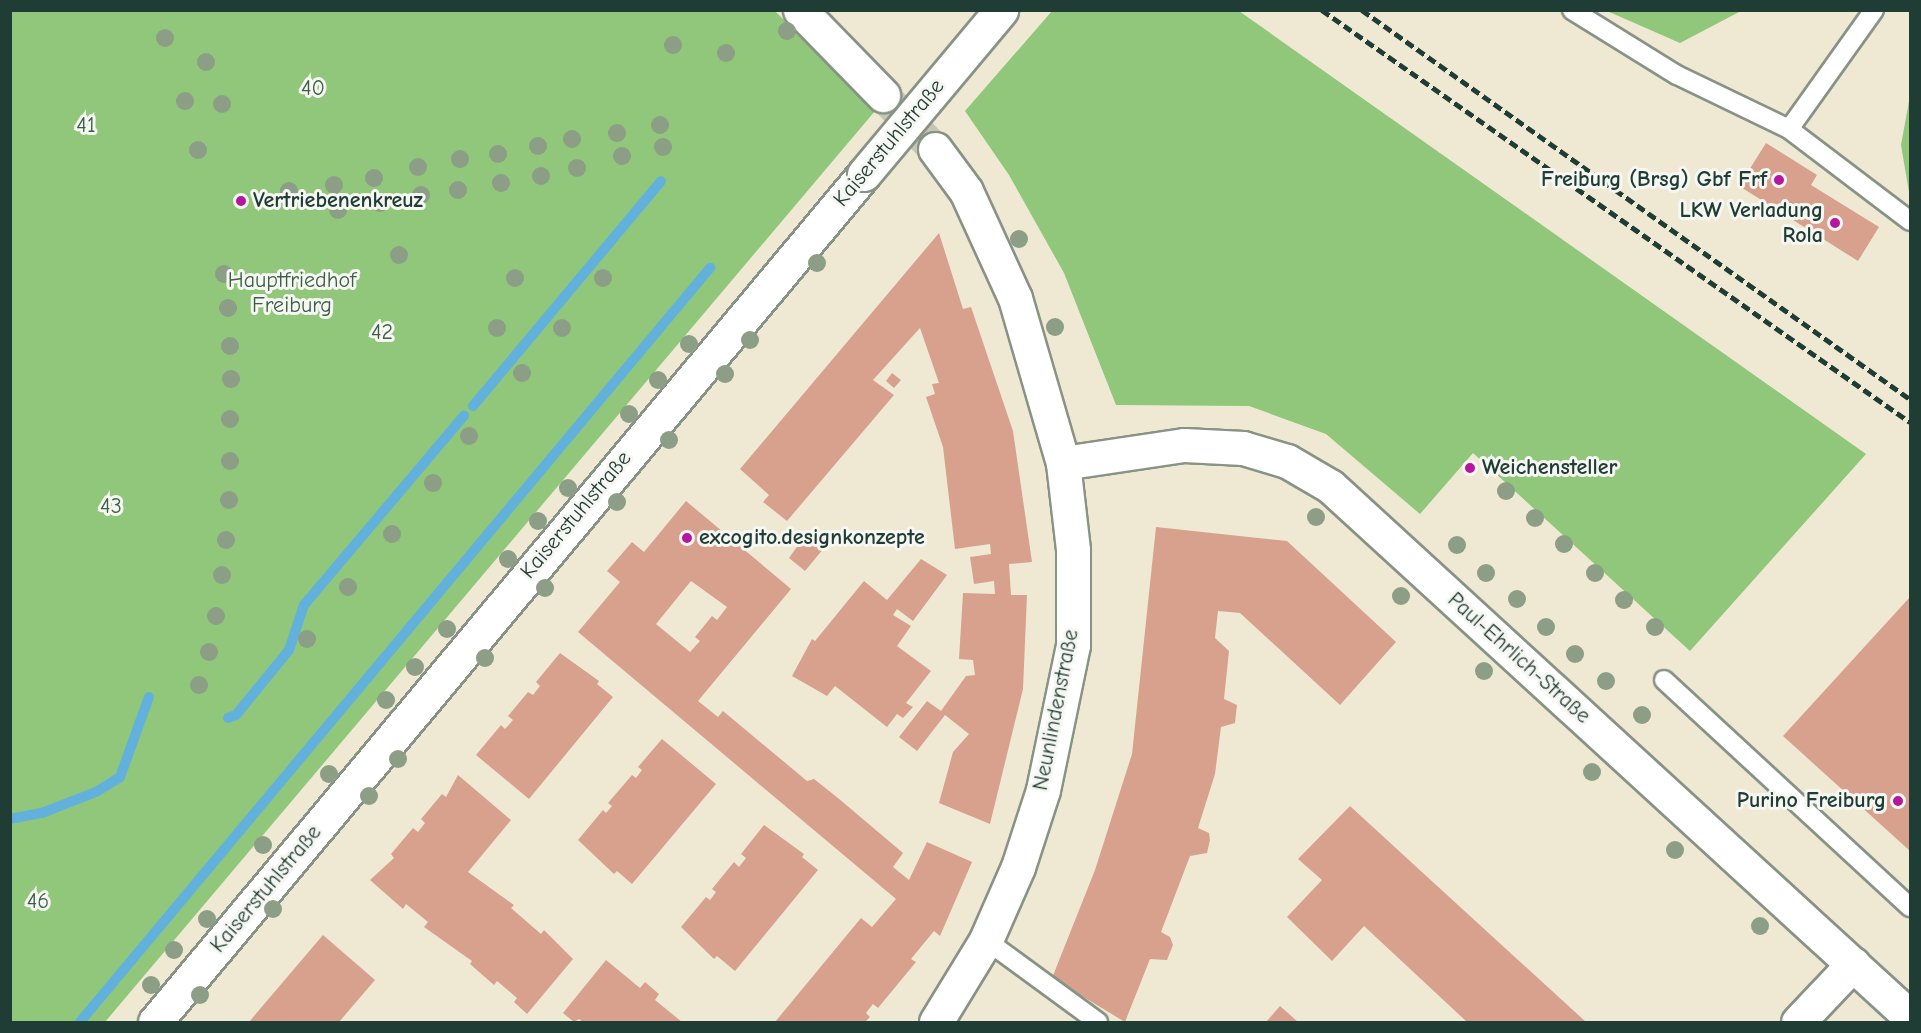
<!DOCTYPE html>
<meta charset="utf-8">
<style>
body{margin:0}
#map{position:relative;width:1921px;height:1033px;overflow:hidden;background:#efe9d4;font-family:"Comic Neue",sans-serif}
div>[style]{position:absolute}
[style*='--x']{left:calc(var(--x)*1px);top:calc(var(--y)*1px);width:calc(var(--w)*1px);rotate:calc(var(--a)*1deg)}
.green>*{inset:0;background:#90c77a}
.stream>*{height:10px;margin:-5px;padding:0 5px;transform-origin:5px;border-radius:5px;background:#62b1dc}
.building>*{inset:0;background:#d7a18e}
.tertiary-tunnel>*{height:33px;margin-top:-16.5px;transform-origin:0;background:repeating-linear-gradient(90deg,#c5c7b4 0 33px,transparent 0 49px)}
.roads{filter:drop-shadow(2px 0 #879384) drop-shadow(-2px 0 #879384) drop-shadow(0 2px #879384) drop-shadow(0 -2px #879384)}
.service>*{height:18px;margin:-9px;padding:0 9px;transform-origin:9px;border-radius:9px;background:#fff}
.minor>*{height:33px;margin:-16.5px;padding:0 16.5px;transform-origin:16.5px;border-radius:16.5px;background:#fff}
.tertiary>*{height:33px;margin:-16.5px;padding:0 16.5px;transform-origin:16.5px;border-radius:16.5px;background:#fff}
.rail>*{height:4.5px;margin-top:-2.25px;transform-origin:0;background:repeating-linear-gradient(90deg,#1f3d34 0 9px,transparent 0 13.5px)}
.bridges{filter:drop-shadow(2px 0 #879384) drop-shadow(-2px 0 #879384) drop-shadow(0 2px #879384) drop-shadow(0 -2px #879384)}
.minor-bridge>*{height:33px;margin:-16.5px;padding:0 16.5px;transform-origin:16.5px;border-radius:16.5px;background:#fff}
.trees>*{width:18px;height:18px;margin:-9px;border-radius:50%;background:#8c9e86}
.dots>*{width:16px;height:16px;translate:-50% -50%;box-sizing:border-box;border:3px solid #f6f6f2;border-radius:50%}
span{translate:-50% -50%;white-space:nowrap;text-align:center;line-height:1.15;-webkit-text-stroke:6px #f6f6f2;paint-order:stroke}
.park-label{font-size:22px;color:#3b6046}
.street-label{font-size:22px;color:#1f3d34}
.poi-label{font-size:22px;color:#1f3d34;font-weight:700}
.right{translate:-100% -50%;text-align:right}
.left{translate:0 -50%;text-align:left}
.frame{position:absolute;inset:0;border:12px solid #1f3d34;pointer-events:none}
</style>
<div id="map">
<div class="green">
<div style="clip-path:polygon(10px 11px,775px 11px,875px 111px,105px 1022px,11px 1022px)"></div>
<div style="clip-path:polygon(1052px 11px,1239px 11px,1866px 454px,1690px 651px,1473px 453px,1420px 514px,1326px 434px,1249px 406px,1116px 405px,1064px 273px,1009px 175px,965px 111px)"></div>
<div style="clip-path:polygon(1607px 11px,1741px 11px,1680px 43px)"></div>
<div style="clip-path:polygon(1910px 96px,1910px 198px,1901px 145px)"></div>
</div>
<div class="stream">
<div style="--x:473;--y:406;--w:293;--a:-50.1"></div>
<div style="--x:228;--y:718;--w:9;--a:-21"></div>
<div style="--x:236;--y:715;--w:84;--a:-50.8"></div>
<div style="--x:289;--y:650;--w:47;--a:-71.6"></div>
<div style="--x:304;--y:605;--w:248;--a:-49.8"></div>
<div style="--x:10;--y:819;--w:33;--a:-11"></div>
<div style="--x:42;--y:813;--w:58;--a:-21.3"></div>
<div style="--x:96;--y:792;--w:28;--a:-32"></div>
<div style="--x:120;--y:777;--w:85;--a:-70.1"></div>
<div style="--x:80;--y:1022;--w:983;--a:-50.12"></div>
</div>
<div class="building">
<div style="clip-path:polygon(1766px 143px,1817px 175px,1811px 185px,1879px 227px,1858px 261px,1739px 186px)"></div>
<div style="clip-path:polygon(939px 233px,963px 309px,971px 307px,1013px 431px,1032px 562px,1009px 564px,1011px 595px,1027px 595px,1023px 689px,990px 824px,939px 803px,953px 752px,969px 734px,945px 715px,917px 751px,899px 737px,927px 701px,941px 711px,966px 676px,975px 675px,973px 660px,959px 659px,963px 593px,995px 594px,994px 581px,974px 584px,970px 557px,991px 554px,990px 544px,955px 549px,943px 447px,926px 397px,935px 394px,932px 384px,939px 383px,920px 328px,873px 380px,894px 395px,787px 521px,763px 502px,769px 495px,740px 469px)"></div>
<div style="clip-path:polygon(892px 373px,901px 380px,894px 388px,886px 381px)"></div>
<div style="clip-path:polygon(evenodd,686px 501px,791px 589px,698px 701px,718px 717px,723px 711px,807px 781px,814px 779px,838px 798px,903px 853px,893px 867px,909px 880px,927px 842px,972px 862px,940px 936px,934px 931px,911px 959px,916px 962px,878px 1008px,873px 1004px,866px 1013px,870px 1017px,865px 1022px,775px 1022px,861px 918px,872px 927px,896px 899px,578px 632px,620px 582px,607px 571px,632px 542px,644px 552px,686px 501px,691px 581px,727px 607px,717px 620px,712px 616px,695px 637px,700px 641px,690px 652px,656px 624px,691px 581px)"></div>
<div style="clip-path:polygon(1156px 527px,1287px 541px,1396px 642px,1340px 705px,1240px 613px,1218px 611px,1215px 638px,1229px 651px,1224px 699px,1237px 705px,1235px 723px,1221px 727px,1215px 774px,1198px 828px,1209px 833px,1210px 840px,1207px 853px,1190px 856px,1161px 932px,1170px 937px,1173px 945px,1167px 960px,1150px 959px,1125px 1022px,1052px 978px,1095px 870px,1132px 754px)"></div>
<div style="clip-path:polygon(806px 534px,824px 548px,805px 571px,789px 558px)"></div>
<div style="clip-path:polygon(921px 559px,947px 575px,913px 621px,897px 609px,893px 615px,911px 626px,897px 646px,931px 671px,906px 703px,913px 707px,903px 718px,897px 714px,887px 727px,835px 686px,827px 696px,792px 676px,812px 639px,815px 641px,864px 581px,887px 600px)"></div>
<div style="clip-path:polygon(1910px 597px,1910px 851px,1783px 736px)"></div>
<div style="clip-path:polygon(560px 653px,599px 681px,597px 684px,613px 697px,529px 799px,476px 755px,501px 725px,505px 729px,513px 720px,508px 716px,528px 692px,533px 695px,540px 686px,536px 682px)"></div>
<div style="clip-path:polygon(662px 739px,716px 784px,632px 884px,617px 871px,614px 874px,578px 840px,603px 810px,606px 813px,612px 806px,608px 803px,632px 775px,636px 778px,642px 770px,638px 767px)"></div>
<div style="clip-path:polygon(458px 775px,511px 820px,468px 872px,514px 905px,511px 908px,541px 934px,544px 930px,573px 959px,527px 1014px,514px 1002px,517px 998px,497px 981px,494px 985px,470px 964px,472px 961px,424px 927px,428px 922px,406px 904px,403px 909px,370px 880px,394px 858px,391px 854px,413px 828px,418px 832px,425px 823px,421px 819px,442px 794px,446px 797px)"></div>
<div style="clip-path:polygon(1350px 806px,1411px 862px,1586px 1022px,1467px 1022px,1364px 926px,1332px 961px,1287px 917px,1322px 880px,1298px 859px)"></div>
<div style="clip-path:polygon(764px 825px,804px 854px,802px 857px,818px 870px,735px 971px,717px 956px,714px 959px,681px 927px,706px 897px,710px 900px,716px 892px,712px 889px,734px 862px,739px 867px,746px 858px,741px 854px)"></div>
<div style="clip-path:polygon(323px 935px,375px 980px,339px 1022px,249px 1022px)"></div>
<div style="clip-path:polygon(606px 960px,640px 988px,645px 982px,659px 994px,655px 1000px,682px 1022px,583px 1022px,579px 1019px,574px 1022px,563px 1013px)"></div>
<div style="clip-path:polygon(1280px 1006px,1298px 1022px,1266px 1022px)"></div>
</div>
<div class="tertiary-tunnel">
<div style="--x:883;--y:95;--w:75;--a:46.1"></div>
</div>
<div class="roads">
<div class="service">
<div style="--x:1572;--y:10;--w:123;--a:31.8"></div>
<div style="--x:1677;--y:75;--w:124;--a:25.7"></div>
<div style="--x:1874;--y:10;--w:146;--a:125.5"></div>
<div style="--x:1789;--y:129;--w:152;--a:37.2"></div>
<div style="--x:1664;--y:680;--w:335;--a:42.7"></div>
<div style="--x:986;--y:940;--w:139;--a:36.2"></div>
</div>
<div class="minor">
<div style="--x:1063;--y:463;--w:122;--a:-8.5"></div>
<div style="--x:1184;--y:445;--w:59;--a:2.9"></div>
<div style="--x:1243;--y:448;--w:46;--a:16.5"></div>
<div style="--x:1287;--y:461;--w:50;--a:30.2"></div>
<div style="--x:1330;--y:486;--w:786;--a:42.47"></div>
<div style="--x:155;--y:1022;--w:1105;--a:-50.1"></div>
<div style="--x:1798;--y:1022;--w:80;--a:-46.5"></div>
</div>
<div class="tertiary">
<div style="--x:800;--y:10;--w:119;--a:45.7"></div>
<div style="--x:935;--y:149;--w:52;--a:53.6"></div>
<div style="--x:966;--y:191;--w:118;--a:65.4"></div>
<div style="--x:1015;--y:298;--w:172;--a:73.8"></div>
<div style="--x:1063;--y:463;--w:88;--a:83.4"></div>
<div style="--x:1073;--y:550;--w:95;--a:90"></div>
<div style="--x:1073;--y:645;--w:148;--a:101.7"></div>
<div style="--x:1043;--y:790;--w:81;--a:108"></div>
<div style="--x:1018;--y:867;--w:80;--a:113.7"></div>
<div style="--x:986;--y:940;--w:96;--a:121.4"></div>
</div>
</div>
<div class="rail">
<div style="--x:1322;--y:10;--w:718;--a:35.02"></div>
<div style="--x:1362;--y:10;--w:672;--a:35.37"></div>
</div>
<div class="bridges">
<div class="minor-bridge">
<div style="--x:864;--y:174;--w:214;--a:-50.1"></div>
</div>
</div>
<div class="trees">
<div style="left:787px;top:31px"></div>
<div style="left:165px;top:38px"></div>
<div style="left:673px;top:45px"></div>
<div style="left:726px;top:53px"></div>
<div style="left:206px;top:62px"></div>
<div style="left:185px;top:101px"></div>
<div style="left:222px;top:104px"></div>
<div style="left:660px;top:125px"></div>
<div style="left:617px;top:133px"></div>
<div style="left:572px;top:139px"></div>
<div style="left:538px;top:146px"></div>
<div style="left:663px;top:147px"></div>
<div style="left:198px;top:150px"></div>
<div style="left:498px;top:154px"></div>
<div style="left:622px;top:156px"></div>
<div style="left:460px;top:159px"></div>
<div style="left:418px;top:167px"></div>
<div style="left:577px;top:168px"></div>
<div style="left:541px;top:176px"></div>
<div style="left:374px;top:178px"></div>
<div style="left:501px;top:183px"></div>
<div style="left:334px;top:185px"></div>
<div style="left:458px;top:190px"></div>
<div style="left:289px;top:191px"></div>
<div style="left:421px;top:195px"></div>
<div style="left:380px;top:203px"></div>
<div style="left:338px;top:210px"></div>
<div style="left:1019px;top:239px"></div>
<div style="left:399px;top:255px"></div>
<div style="left:817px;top:263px"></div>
<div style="left:224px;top:274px"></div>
<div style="left:515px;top:278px"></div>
<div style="left:603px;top:278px"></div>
<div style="left:228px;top:308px"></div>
<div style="left:1055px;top:327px"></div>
<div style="left:497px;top:328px"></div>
<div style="left:562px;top:328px"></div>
<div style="left:750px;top:340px"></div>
<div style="left:689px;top:344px"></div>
<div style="left:230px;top:346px"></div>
<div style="left:522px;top:373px"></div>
<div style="left:725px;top:374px"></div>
<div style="left:231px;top:379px"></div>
<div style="left:658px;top:380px"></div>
<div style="left:629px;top:414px"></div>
<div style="left:230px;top:419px"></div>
<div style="left:469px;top:436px"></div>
<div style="left:669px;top:440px"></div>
<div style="left:230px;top:461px"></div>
<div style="left:433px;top:483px"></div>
<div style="left:568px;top:488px"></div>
<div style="left:1506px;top:491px"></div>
<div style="left:229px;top:500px"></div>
<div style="left:617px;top:502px"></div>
<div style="left:1316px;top:517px"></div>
<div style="left:1535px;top:518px"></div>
<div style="left:538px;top:521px"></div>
<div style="left:392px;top:534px"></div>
<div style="left:226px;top:540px"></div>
<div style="left:1564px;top:544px"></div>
<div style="left:1457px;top:545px"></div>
<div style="left:508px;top:559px"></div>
<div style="left:1486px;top:573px"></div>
<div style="left:1595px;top:573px"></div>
<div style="left:222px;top:575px"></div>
<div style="left:348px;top:587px"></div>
<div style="left:545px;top:588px"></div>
<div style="left:1401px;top:596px"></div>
<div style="left:1517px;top:599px"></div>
<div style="left:1624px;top:600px"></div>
<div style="left:216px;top:616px"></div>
<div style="left:1546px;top:627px"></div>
<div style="left:1655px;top:627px"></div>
<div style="left:447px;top:629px"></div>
<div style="left:307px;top:639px"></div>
<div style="left:209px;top:652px"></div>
<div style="left:1575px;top:654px"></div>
<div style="left:485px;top:658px"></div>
<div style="left:415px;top:667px"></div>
<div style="left:1484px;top:671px"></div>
<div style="left:1606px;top:681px"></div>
<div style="left:199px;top:685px"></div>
<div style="left:386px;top:700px"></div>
<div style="left:1642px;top:715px"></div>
<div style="left:398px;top:759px"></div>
<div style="left:1592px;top:772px"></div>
<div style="left:329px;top:774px"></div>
<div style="left:369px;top:796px"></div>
<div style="left:263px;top:845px"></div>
<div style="left:1675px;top:850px"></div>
<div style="left:273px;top:909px"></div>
<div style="left:207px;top:919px"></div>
<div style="left:1760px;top:926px"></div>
<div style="left:174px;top:950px"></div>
<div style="left:151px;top:985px"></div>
<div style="left:200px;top:995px"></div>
</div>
<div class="dots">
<div style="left:1779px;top:180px;background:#b5179e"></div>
<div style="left:241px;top:201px;background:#b5179e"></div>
<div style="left:1835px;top:223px;background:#b5179e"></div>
<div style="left:1470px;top:468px;background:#b5179e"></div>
<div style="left:687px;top:538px;background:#b5179e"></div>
<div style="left:1898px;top:801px;background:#b5179e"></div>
</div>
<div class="park-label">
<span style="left:313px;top:89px">40</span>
<span style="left:86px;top:126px">41</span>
<span style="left:292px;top:293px">Hauptfriedhof<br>Freiburg</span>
<span style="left:382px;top:333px">42</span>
<span style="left:111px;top:507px">43</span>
<span style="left:38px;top:902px">46</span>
</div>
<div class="street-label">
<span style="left:889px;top:143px;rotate:-50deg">Kaiserstuhlstraße</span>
<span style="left:576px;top:515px;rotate:-50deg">Kaiserstuhlstraße</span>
<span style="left:1519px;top:658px;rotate:42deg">Paul-Ehrlich-Straße</span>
<span style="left:1056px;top:710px;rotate:-79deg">Neunlindenstraße</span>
<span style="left:266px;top:889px;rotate:-50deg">Kaiserstuhlstraße</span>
</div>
<div class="poi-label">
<span class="right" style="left:1767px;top:180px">Freiburg (Brsg) Gbf Frf</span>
<span class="left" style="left:253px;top:201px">Vertriebenenkreuz</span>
<span class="right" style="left:1823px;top:223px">LKW Verladung<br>Rola</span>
<span class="left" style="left:1482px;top:468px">Weichensteller</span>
<span class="left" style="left:699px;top:538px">excogito.designkonzepte</span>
<span class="right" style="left:1886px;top:801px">Purino Freiburg</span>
</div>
<div class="frame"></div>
</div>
